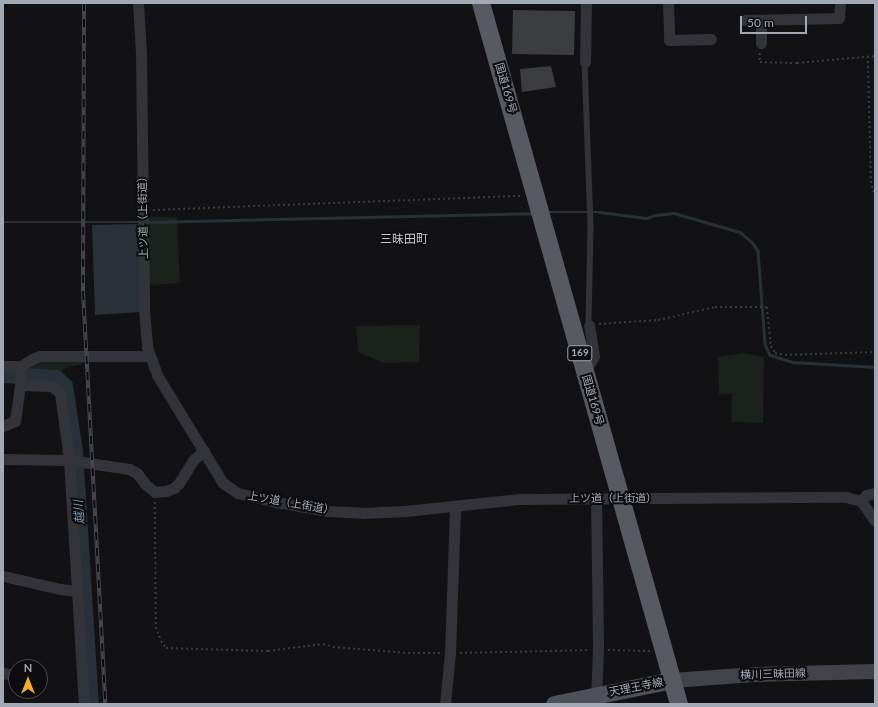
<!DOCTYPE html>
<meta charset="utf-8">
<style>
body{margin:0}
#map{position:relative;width:878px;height:707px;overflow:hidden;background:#121214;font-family:Lato,"Noto Sans JP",sans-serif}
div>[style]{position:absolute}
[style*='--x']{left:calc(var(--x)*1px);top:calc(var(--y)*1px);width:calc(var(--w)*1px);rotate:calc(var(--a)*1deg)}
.green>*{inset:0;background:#1a221b}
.water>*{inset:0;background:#283138}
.stream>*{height:2.5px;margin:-1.25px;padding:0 1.25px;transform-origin:1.25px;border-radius:1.25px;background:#283138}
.river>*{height:16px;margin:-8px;padding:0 8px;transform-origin:8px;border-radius:8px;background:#283138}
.building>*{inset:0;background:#3c3d41}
.path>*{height:1.5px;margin-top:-0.75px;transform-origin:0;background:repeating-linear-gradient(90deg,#393b40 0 2px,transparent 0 5px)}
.service>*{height:5.5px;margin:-2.75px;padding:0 2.75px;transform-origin:2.75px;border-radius:2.75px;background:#333439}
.minor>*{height:11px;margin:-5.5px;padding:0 5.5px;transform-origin:5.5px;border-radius:5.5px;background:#333439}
.secondary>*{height:15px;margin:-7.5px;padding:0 7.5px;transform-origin:7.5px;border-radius:7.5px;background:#414349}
.primary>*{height:17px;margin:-8.5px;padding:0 8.5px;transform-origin:8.5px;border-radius:8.5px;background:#4f5158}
.trunk>*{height:18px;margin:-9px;padding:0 9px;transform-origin:9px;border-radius:9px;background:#575a61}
.rail>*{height:4px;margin-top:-2px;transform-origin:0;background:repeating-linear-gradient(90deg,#0d0d0f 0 8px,#46484e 0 16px);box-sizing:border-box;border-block:1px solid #46484e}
span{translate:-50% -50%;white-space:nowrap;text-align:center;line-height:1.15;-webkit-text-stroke:4px #0d0d0f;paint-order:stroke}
.shield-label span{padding:1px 3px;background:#0d0d0f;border:1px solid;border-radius:3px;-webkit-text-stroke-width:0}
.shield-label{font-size:10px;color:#a3a9b5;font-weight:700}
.street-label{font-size:11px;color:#a3a9b5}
.neighbourhood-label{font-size:12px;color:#c4c8d1}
.water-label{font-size:12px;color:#7997b1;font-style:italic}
.frame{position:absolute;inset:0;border:4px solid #a3a9b5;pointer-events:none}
.north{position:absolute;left:8px;top:659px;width:40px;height:40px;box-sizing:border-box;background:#0d0d0f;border:1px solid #494b51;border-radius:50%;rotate:0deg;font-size:11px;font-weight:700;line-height:16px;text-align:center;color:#a3a9b5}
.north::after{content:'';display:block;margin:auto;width:14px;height:18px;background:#f4ad2a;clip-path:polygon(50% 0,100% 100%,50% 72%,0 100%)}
.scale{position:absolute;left:740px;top:16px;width:67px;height:18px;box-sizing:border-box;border:2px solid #a3a9b5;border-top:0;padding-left:5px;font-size:12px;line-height:14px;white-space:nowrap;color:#a3a9b5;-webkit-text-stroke:3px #0d0d0f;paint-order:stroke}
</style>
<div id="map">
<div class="green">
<div style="clip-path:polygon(147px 217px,177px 217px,180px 283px,147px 285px)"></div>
<div style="clip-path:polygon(420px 325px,419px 362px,383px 363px,358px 352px,356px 326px)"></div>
<div style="clip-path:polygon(744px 353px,764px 357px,763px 423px,731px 422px,732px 394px,719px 394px,718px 357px)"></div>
<div style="clip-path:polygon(84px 357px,83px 364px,68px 367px,51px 377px,21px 375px,32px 359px)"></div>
</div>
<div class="water">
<div style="clip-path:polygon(138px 224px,140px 312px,95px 315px,92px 225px)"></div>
</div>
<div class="stream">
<div style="--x:547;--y:212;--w:52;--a:0"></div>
<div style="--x:599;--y:212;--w:47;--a:7.3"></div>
<div style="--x:646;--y:218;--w:9;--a:-18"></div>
<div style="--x:655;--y:215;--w:19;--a:-6"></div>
<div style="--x:674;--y:213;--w:69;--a:16.1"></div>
<div style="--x:740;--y:232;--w:16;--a:40"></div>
<div style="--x:752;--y:242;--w:11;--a:56"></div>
<div style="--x:758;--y:251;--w:93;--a:85.7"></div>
<div style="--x:765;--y:344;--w:12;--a:66"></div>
<div style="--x:770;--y:355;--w:24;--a:17"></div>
<div style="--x:793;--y:362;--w:82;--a:3.5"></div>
<div style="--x:3;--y:222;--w:137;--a:0"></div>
<div style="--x:147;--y:222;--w:387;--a:-1.3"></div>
</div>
<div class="river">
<div style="--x:3;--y:375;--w:53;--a:3.2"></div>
<div style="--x:56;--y:378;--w:12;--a:42"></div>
<div style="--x:65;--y:386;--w:66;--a:81.3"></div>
<div style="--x:75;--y:451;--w:254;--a:86.4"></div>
</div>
<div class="building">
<div style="clip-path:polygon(513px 10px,575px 11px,574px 55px,512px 54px)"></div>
<div style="clip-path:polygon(551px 66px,556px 87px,522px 92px,520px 69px)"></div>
</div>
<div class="path">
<div style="--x:760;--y:53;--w:9;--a:90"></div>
<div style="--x:760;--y:62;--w:37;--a:2"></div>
<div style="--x:797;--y:63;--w:78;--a:-5.1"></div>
<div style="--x:868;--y:56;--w:125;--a:88.6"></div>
<div style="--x:871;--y:181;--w:16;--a:76"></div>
<div style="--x:153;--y:210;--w:368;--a:-2.2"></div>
<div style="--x:599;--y:324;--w:59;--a:-3.9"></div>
<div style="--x:658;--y:320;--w:58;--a:-12.8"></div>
<div style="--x:715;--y:307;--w:52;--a:0"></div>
<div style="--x:767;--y:307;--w:39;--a:84"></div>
<div style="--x:771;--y:346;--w:8;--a:60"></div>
<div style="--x:775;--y:353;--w:10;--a:11"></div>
<div style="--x:785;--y:355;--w:90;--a:-1.9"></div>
<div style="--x:155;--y:502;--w:125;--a:89.5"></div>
<div style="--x:156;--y:627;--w:15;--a:70"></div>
<div style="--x:161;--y:641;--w:9;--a:54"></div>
<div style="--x:166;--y:648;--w:102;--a:1.7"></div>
<div style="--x:268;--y:651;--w:55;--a:-7.3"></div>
<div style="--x:323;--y:644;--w:10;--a:17"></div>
<div style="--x:333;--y:647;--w:75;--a:4.6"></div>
<div style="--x:408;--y:653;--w:32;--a:0"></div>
<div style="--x:608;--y:650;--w:42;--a:1.4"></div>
<div style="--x:460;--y:653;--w:128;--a:-1.3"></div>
</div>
<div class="service">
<div style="--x:585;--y:62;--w:165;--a:87.9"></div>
<div style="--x:591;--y:227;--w:98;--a:91.2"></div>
</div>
<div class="minor">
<div style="--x:138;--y:3;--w:51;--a:86.6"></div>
<div style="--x:141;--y:54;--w:256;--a:89.3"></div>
<div style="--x:144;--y:310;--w:37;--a:85"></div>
<div style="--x:147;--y:347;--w:30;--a:70"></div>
<div style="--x:157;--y:375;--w:127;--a:58.6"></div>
<div style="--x:223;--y:483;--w:18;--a:34"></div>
<div style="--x:238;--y:493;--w:39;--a:13"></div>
<div style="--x:276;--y:502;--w:53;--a:9.8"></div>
<div style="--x:328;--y:511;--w:35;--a:3"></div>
<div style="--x:363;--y:513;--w:42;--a:-2.7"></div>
<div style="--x:405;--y:511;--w:116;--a:-6"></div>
<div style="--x:520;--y:499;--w:326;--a:-0.4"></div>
<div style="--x:846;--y:497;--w:16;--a:15"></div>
<div style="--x:668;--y:3;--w:37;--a:88"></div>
<div style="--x:669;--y:40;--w:42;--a:-1.4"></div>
<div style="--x:745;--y:20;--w:94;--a:-1.2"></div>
<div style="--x:839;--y:18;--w:15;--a:-86"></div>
<div style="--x:761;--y:43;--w:23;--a:-90"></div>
<div style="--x:585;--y:62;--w:59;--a:-89"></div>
<div style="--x:583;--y:365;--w:7;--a:-16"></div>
<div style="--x:590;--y:363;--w:8;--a:-60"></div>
<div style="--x:594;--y:356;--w:31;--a:-99"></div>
<div style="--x:3;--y:366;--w:18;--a:0"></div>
<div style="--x:21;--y:366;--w:13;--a:-32"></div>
<div style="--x:32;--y:359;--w:9;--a:-21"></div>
<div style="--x:40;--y:356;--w:109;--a:0"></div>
<div style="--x:20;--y:385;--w:31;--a:2"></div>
<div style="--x:51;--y:386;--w:11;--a:38"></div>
<div style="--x:60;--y:393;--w:68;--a:82.3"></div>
<div style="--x:69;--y:460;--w:244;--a:86.5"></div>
<div style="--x:3;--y:426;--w:13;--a:-23"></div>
<div style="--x:15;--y:421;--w:36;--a:-82"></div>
<div style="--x:20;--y:385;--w:19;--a:-87"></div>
<div style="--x:3;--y:459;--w:66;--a:0.9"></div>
<div style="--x:69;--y:460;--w:61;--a:8.5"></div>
<div style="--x:129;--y:469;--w:9;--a:27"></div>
<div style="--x:137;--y:473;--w:14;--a:54"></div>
<div style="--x:145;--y:484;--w:13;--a:39"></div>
<div style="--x:155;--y:492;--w:11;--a:-5"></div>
<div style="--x:166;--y:491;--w:9;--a:-21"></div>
<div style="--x:174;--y:488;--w:7;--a:-45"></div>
<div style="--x:179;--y:483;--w:28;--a:-58"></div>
<div style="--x:194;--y:459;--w:13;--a:-39"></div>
<div style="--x:875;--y:493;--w:9;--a:167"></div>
<div style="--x:866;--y:495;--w:8;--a:130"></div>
<div style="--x:861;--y:501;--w:24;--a:55"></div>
<div style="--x:596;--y:498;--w:151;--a:89.2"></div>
<div style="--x:598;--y:649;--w:52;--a:92.2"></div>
<div style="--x:3;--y:576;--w:58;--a:12.8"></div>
<div style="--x:60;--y:589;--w:17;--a:7"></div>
<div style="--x:3;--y:673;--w:11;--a:10"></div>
<div style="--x:445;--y:704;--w:51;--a:-84.4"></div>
<div style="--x:450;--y:653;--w:146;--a:-88"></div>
</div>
<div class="secondary">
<div style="--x:672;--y:680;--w:82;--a:-4.2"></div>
<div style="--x:754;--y:674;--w:121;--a:-1.4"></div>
</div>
<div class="primary">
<div style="--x:554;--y:704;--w:120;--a:-11.5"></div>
</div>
<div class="trunk">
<div style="--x:481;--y:3;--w:728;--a:74.23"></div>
</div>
<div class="rail">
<div style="--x:84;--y:3;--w:289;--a:90.2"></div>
<div style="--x:83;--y:292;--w:413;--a:86.9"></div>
</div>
<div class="shield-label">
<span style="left:580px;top:353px">169</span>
</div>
<div class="street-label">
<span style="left:506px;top:88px;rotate:74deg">国道169号</span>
<span style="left:143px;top:215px;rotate:-91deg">上ツ道（上街道）</span>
<span style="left:593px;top:400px;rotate:74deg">国道169号</span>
<span style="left:613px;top:498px">上ツ道（上街道）</span>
<span style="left:291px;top:503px;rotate:10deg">上ツ道（上街道）</span>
<span style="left:773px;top:674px;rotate:-2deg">横川三昧田線</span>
<span style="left:636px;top:687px;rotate:-11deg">天理王寺線</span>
</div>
<div class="neighbourhood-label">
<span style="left:404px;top:239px">三昧田町</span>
</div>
<div class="water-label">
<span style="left:79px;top:512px;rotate:-94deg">越川</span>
</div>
<div class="frame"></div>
<div class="north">N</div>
<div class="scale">50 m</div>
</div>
